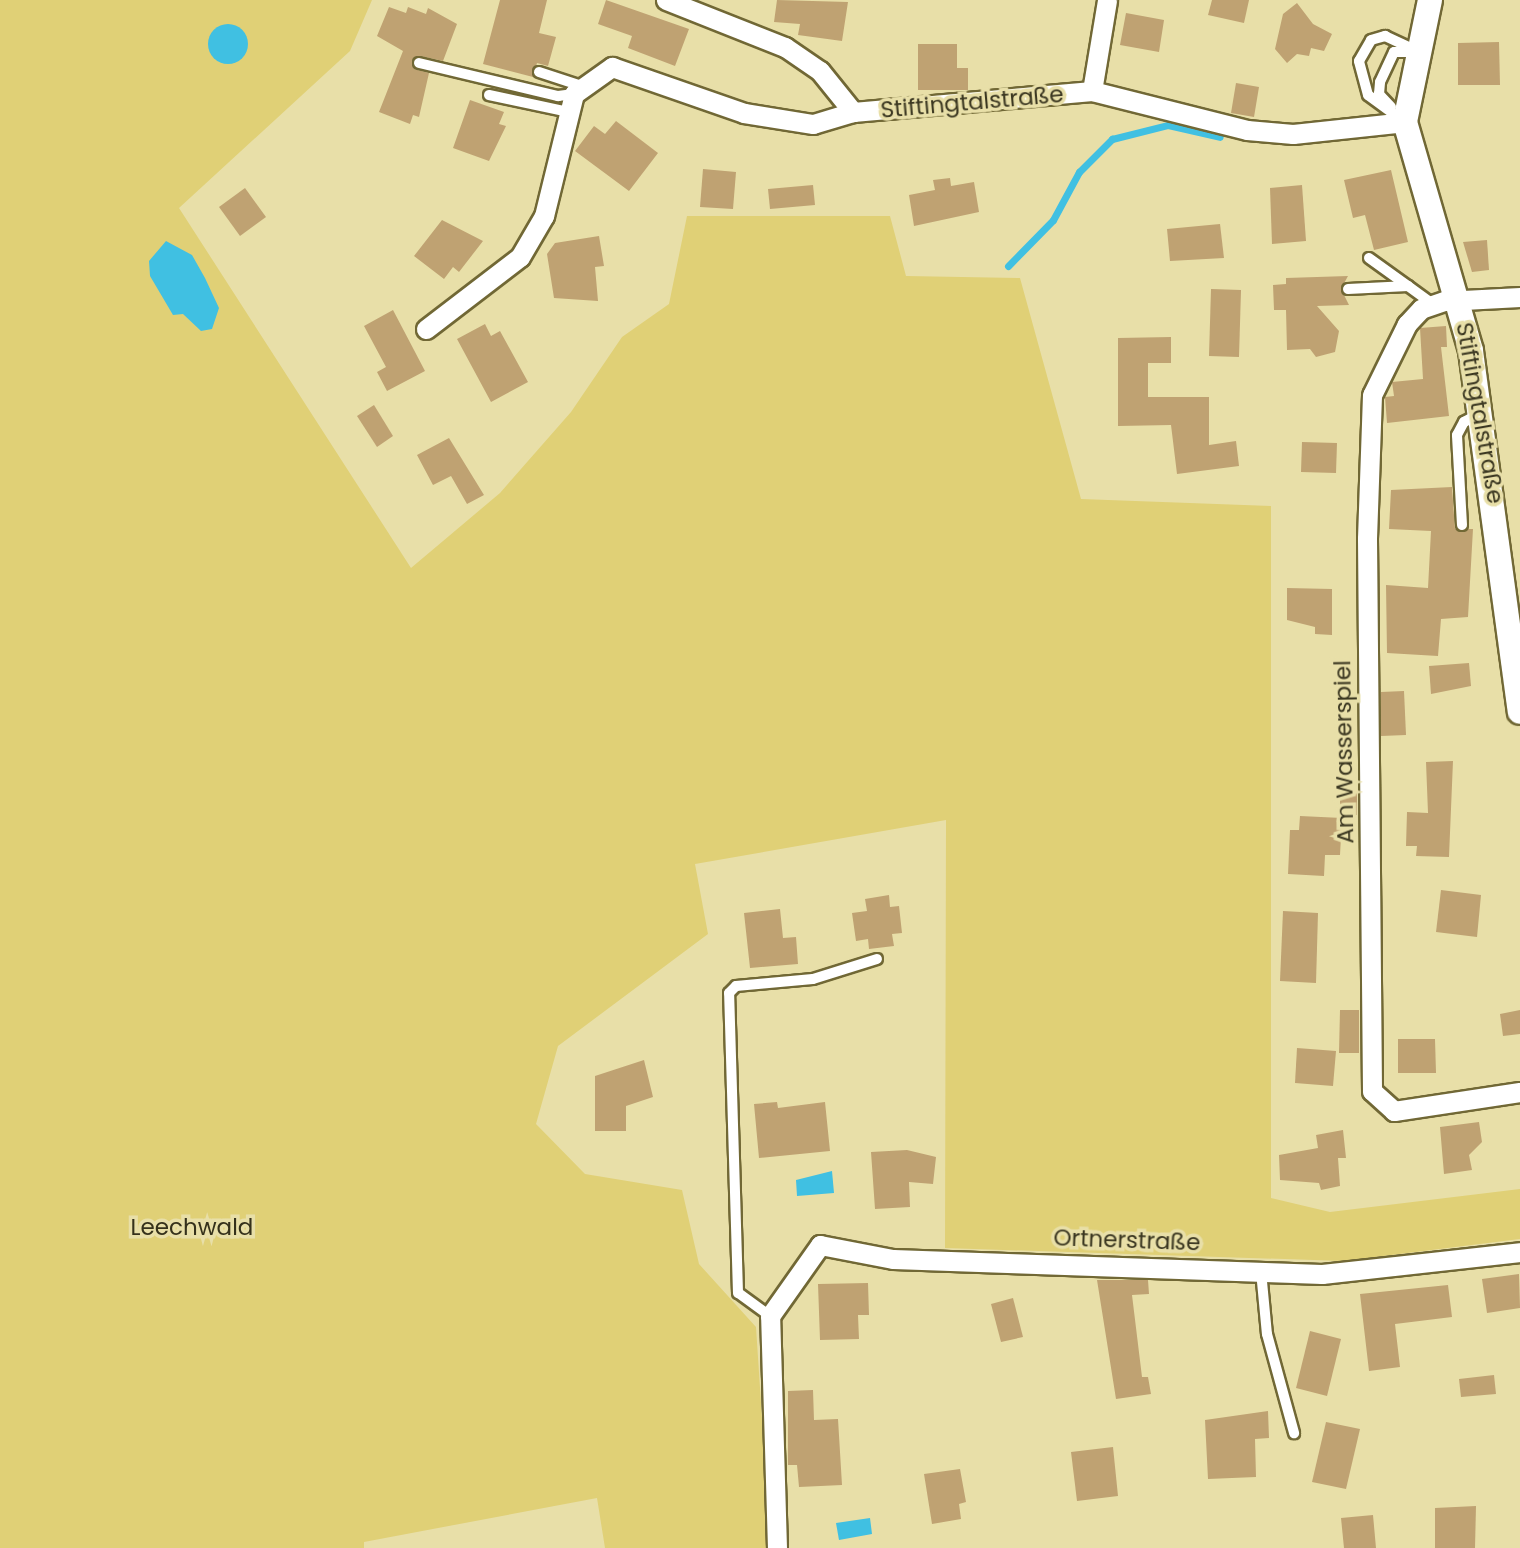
<!DOCTYPE html>
<meta charset="utf-8">
<style>
body{margin:0}
#map{position:relative;width:1520px;height:1548px;overflow:hidden;background:#e8dfa8;font-family:Poppins,sans-serif}
div>[style]{position:absolute}
[style*='--x']{left:calc(var(--x)*1px);top:calc(var(--y)*1px);width:calc(var(--w)*1px);rotate:calc(var(--a)*1deg)}
.green>*{inset:0;background:#e0d076}
.water>*{inset:0;background:#40c0e2}
.round{border-radius:50%}
.stream>*{height:7px;margin:-3.5px;padding:0 3.5px;transform-origin:3.5px;border-radius:3.5px;background:#40c0e2}
.building>*{inset:0;background:#bfa272}
.roads{filter:drop-shadow(2px 0 #716835) drop-shadow(-2px 0 #716835) drop-shadow(0 2px #716835) drop-shadow(0 -2px #716835)}
.service>*{height:10px;margin:-5px;padding:0 5px;transform-origin:5px;border-radius:5px;background:#fff}
.minor>*{height:19px;margin:-9.5px;padding:0 9.5px;transform-origin:9.5px;border-radius:9.5px;background:#fff}
.tertiary>*{height:24px;margin:-12px;padding:0 12px;transform-origin:12px;border-radius:12px;background:#fff}
span{translate:-50% -50%;white-space:nowrap;text-align:center;line-height:1.15;-webkit-text-stroke:7px #e8dfa8;paint-order:stroke}
.street-label{font-size:23px;color:#3b3721}
.park-label{font-size:23px;color:#35311b}
</style>
<div id="map">
<div class="green">
<div style="clip-path:polygon(0 0,372px 0,350px 51px,179px 208px,411px 568px,500px 493px,571px 412px,622px 337px,669px 304px,687px 216px,890px 216px,906px 276px,1020px 278px,1081px 499px,1271px 506px,1271px 1198px,1330px 1212px,1520px 1189px,1520px 1239px,1343px 1261px,945px 1248px,946px 820px,695px 864px,708px 934px,558px 1046px,536px 1124px,585px 1174px,682px 1190px,699px 1264px,756px 1327px,769px 1524px,783px 1548px,605px 1548px,597px 1498px,364px 1542px,364px 1548px,0 1548px)"></div>
</div>
<div class="water">
<div class="round" style="left:208px;top:24px;width:40px;height:40px"></div>
<div style="clip-path:polygon(166px 241px,192px 255px,205px 278px,219px 308px,212px 329px,201px 331px,183px 314px,173px 315px,150px 276px,149px 261px)"></div>
<div style="clip-path:polygon(832px 1171px,834px 1193px,797px 1196px,796px 1180px)"></div>
<div style="clip-path:polygon(870px 1518px,872px 1534px,839px 1540px,836px 1523px)"></div>
</div>
<div class="stream">
<div style="--x:1008;--y:266;--w:64;--a:-45.6"></div>
<div style="--x:1053;--y:220;--w:55;--a:-61.6"></div>
<div style="--x:1079;--y:172;--w:47;--a:-45"></div>
<div style="--x:1112;--y:139;--w:58;--a:-14"></div>
<div style="--x:1168;--y:125;--w:53;--a:13"></div>
</div>
<div class="building">
<div style="clip-path:polygon(500px 0,547px 0,539px 33px,556px 37px,548px 66px,537px 63px,533px 77px,483px 64px)"></div>
<div style="clip-path:polygon(606px 0,689px 29px,675px 66px,628px 48px,632px 36px,598px 24px)"></div>
<div style="clip-path:polygon(777px 0,848px 2px,842px 41px,798px 35px,800px 24px,774px 22px)"></div>
<div style="clip-path:polygon(1212px 0,1249px 0,1244px 23px,1208px 15px)"></div>
<div style="clip-path:polygon(1297px 3px,1313px 24px,1332px 34px,1324px 51px,1311px 48px,1309px 56px,1297px 54px,1287px 63px,1275px 49px,1283px 14px)"></div>
<div style="clip-path:polygon(389px 7px,406px 13px,408px 7px,426px 14px,428px 8px,457px 24px,443px 61px,420px 56px,412px 61px,414px 69px,429px 73px,419px 117px,413px 115px,410px 124px,379px 112px,403px 51px,377px 36px)"></div>
<div style="clip-path:polygon(1126px 13px,1164px 20px,1159px 52px,1120px 45px)"></div>
<div style="clip-path:polygon(1499px 42px,1500px 85px,1458px 85px,1458px 43px)"></div>
<div style="clip-path:polygon(918px 44px,957px 44px,957px 68px,968px 68px,968px 90px,918px 90px)"></div>
<div style="clip-path:polygon(1236px 83px,1259px 87px,1254px 117px,1231px 113px)"></div>
<div style="clip-path:polygon(470px 100px,504px 112px,499px 124px,506px 126px,489px 161px,453px 148px)"></div>
<div style="clip-path:polygon(616px 121px,658px 153px,629px 191px,575px 151px,594px 126px,605px 134px)"></div>
<div style="clip-path:polygon(703px 169px,736px 172px,733px 209px,700px 207px)"></div>
<div style="clip-path:polygon(1391px 170px,1408px 242px,1374px 250px,1365px 215px,1353px 218px,1344px 180px)"></div>
<div style="clip-path:polygon(950px 178px,951px 186px,974px 182px,979px 212px,914px 226px,909px 195px,935px 190px,933px 180px)"></div>
<div style="clip-path:polygon(813px 185px,815px 205px,770px 209px,768px 189px)"></div>
<div style="clip-path:polygon(1302px 185px,1306px 241px,1272px 244px,1270px 188px)"></div>
<div style="clip-path:polygon(245px 188px,266px 217px,240px 236px,219px 207px)"></div>
<div style="clip-path:polygon(442px 220px,483px 241px,459px 272px,453px 267px,444px 279px,414px 256px)"></div>
<div style="clip-path:polygon(1220px 224px,1224px 258px,1170px 261px,1167px 229px)"></div>
<div style="clip-path:polygon(599px 236px,604px 266px,595px 267px,598px 301px,554px 298px,547px 254px,555px 243px)"></div>
<div style="clip-path:polygon(1487px 240px,1489px 270px,1472px 272px,1463px 242px)"></div>
<div style="clip-path:polygon(1348px 276px,1341px 289px,1349px 305px,1317px 306px,1339px 331px,1335px 352px,1316px 357px,1310px 349px,1287px 350px,1286px 310px,1274px 310px,1273px 285px,1286px 284px,1286px 278px)"></div>
<div style="clip-path:polygon(1211px 289px,1241px 290px,1239px 357px,1209px 356px)"></div>
<div style="clip-path:polygon(393px 310px,425px 371px,387px 391px,377px 372px,386px 367px,364px 326px)"></div>
<div style="clip-path:polygon(485px 324px,491px 336px,500px 331px,528px 382px,491px 402px,457px 339px)"></div>
<div style="clip-path:polygon(1446px 326px,1447px 347px,1441px 347px,1449px 416px,1387px 423px,1385px 397px,1394px 396px,1392px 382px,1423px 379px,1420px 328px)"></div>
<div style="clip-path:polygon(1171px 337px,1171px 363px,1148px 363px,1148px 397px,1209px 397px,1209px 445px,1236px 441px,1239px 466px,1177px 474px,1171px 425px,1118px 426px,1118px 338px)"></div>
<div style="clip-path:polygon(374px 405px,393px 436px,377px 447px,357px 416px)"></div>
<div style="clip-path:polygon(449px 438px,484px 495px,467px 504px,451px 476px,433px 485px,417px 455px)"></div>
<div style="clip-path:polygon(1302px 442px,1337px 443px,1336px 473px,1301px 472px)"></div>
<div style="clip-path:polygon(1452px 487px,1455px 529px,1473px 529px,1468px 617px,1441px 619px,1438px 656px,1387px 653px,1386px 585px,1428px 588px,1431px 531px,1389px 529px,1391px 490px)"></div>
<div style="clip-path:polygon(1287px 588px,1332px 589px,1332px 635px,1315px 634px,1315px 627px,1287px 620px)"></div>
<div style="clip-path:polygon(1469px 663px,1471px 686px,1431px 694px,1429px 666px)"></div>
<div style="clip-path:polygon(1404px 691px,1406px 735px,1381px 736px,1381px 692px)"></div>
<div style="clip-path:polygon(1453px 761px,1449px 857px,1416px 856px,1417px 846px,1406px 846px,1407px 812px,1428px 813px,1426px 762px)"></div>
<div style="clip-path:polygon(1340px 791px,1357px 792px,1357px 815px,1340px 815px)"></div>
<div style="clip-path:polygon(1300px 816px,1342px 818px,1340px 855px,1325px 855px,1324px 876px,1288px 874px,1290px 830px,1299px 830px)"></div>
<div style="clip-path:polygon(1441px 890px,1481px 895px,1477px 937px,1436px 932px)"></div>
<div style="clip-path:polygon(889px 895px,890px 907px,899px 906px,902px 933px,892px 934px,894px 946px,869px 949px,868px 939px,856px 941px,852px 913px,867px 911px,865px 899px)"></div>
<div style="clip-path:polygon(780px 909px,783px 938px,796px 937px,798px 964px,750px 968px,744px 913px)"></div>
<div style="clip-path:polygon(1283px 911px,1318px 913px,1316px 983px,1280px 981px)"></div>
<div style="clip-path:polygon(1340px 1010px,1359px 1010px,1359px 1053px,1339px 1053px)"></div>
<div style="clip-path:polygon(1520px 1010px,1520px 1034px,1503px 1036px,1500px 1014px)"></div>
<div style="clip-path:polygon(1398px 1039px,1435px 1039px,1436px 1073px,1398px 1073px)"></div>
<div style="clip-path:polygon(1297px 1048px,1336px 1051px,1333px 1086px,1295px 1083px)"></div>
<div style="clip-path:polygon(644px 1060px,653px 1097px,626px 1106px,626px 1131px,595px 1131px,595px 1076px)"></div>
<div style="clip-path:polygon(777px 1102px,778px 1108px,825px 1102px,830px 1151px,759px 1158px,754px 1104px)"></div>
<div style="clip-path:polygon(1479px 1122px,1482px 1142px,1469px 1155px,1472px 1170px,1444px 1174px,1440px 1127px)"></div>
<div style="clip-path:polygon(1343px 1130px,1346px 1158px,1338px 1158px,1340px 1186px,1321px 1190px,1319px 1183px,1280px 1180px,1279px 1155px,1318px 1148px,1316px 1135px)"></div>
<div style="clip-path:polygon(907px 1150px,936px 1157px,933px 1184px,909px 1182px,910px 1207px,875px 1209px,871px 1152px)"></div>
<div style="clip-path:polygon(1519px 1274px,1520px 1308px,1487px 1313px,1482px 1279px)"></div>
<div style="clip-path:polygon(1097px 1280px,1148px 1280px,1149px 1294px,1132px 1295px,1142px 1377px,1148px 1377px,1151px 1394px,1116px 1399px)"></div>
<div style="clip-path:polygon(868px 1283px,869px 1315px,858px 1315px,859px 1339px,820px 1340px,818px 1284px)"></div>
<div style="clip-path:polygon(1448px 1285px,1452px 1317px,1395px 1324px,1400px 1367px,1369px 1371px,1360px 1294px)"></div>
<div style="clip-path:polygon(1013px 1298px,1023px 1337px,1001px 1342px,991px 1304px)"></div>
<div style="clip-path:polygon(1310px 1331px,1341px 1339px,1327px 1396px,1296px 1388px)"></div>
<div style="clip-path:polygon(1494px 1375px,1496px 1394px,1461px 1397px,1459px 1379px)"></div>
<div style="clip-path:polygon(813px 1390px,814px 1420px,838px 1419px,842px 1485px,799px 1487px,797px 1465px,788px 1465px,788px 1391px)"></div>
<div style="clip-path:polygon(1268px 1411px,1269px 1438px,1255px 1439px,1256px 1477px,1208px 1479px,1205px 1420px)"></div>
<div style="clip-path:polygon(1326px 1422px,1360px 1429px,1346px 1489px,1312px 1482px)"></div>
<div style="clip-path:polygon(1113px 1447px,1118px 1496px,1077px 1501px,1071px 1452px)"></div>
<div style="clip-path:polygon(960px 1469px,966px 1502px,959px 1504px,961px 1519px,932px 1524px,924px 1474px)"></div>
<div style="clip-path:polygon(1476px 1506px,1475px 1548px,1435px 1548px,1435px 1508px)"></div>
<div style="clip-path:polygon(1373px 1515px,1376px 1548px,1344px 1548px,1341px 1518px)"></div>
</div>
<div class="roads">
<div class="service">
<div style="--x:419;--y:63;--w:143;--a:13.4"></div>
<div style="--x:558;--y:96;--w:16;--a:-7"></div>
<div style="--x:539;--y:72;--w:45;--a:18"></div>
<div style="--x:489;--y:95;--w:82;--a:12"></div>
<div style="--x:1391;--y:107;--w:18;--a:-133"></div>
<div style="--x:1379;--y:94;--w:12;--a:-85"></div>
<div style="--x:1380;--y:82;--w:33;--a:-65"></div>
<div style="--x:1394;--y:52;--w:23;--a:0"></div>
<div style="--x:1402;--y:120;--w:42;--a:-143.7"></div>
<div style="--x:1368;--y:95;--w:35;--a:-105"></div>
<div style="--x:1359;--y:61;--w:24;--a:-60"></div>
<div style="--x:1371;--y:40;--w:15;--a:-16"></div>
<div style="--x:1385;--y:36;--w:35;--a:25"></div>
<div style="--x:1369;--y:258;--w:48;--a:35.7"></div>
<div style="--x:1348;--y:289;--w:60;--a:-2.9"></div>
<div style="--x:1408;--y:286;--w:31;--a:36"></div>
<div style="--x:1462;--y:525;--w:90;--a:-93.2"></div>
<div style="--x:1457;--y:435;--w:15;--a:-62"></div>
<div style="--x:1464;--y:422;--w:17;--a:-28"></div>
<div style="--x:1261;--y:1271;--w:63;--a:84.6"></div>
<div style="--x:1267;--y:1334;--w:103;--a:74.7"></div>
<div style="--x:770;--y:1316;--w:39;--a:-144"></div>
<div style="--x:738;--y:1293;--w:300;--a:-91.7"></div>
<div style="--x:729;--y:993;--w:10;--a:-45"></div>
<div style="--x:736;--y:986;--w:77;--a:-5.2"></div>
<div style="--x:813;--y:979;--w:67;--a:-17.4"></div>
</div>
<div class="minor">
<div style="--x:666;--y:0;--w:128;--a:21.6"></div>
<div style="--x:785;--y:47;--w:42;--a:34.4"></div>
<div style="--x:820;--y:71;--w:53;--a:51.2"></div>
<div style="--x:1092;--y:91;--w:92;--a:-80.6"></div>
<div style="--x:1520;--y:297;--w:76;--a:177"></div>
<div style="--x:1444;--y:301;--w:24;--a:161"></div>
<div style="--x:1421;--y:309;--w:21;--a:133"></div>
<div style="--x:1407;--y:324;--w:79;--a:116.2"></div>
<div style="--x:1372;--y:395;--w:144;--a:92"></div>
<div style="--x:1367;--y:539;--w:552;--a:89.48"></div>
<div style="--x:1372;--y:1091;--w:30;--a:42"></div>
<div style="--x:1394;--y:1111;--w:127;--a:-8.6"></div>
<div style="--x:426;--y:329;--w:118;--a:-37.5"></div>
<div style="--x:520;--y:257;--w:48;--a:-59.7"></div>
<div style="--x:544;--y:216;--w:126;--a:-76.2"></div>
<div style="--x:574;--y:94;--w:47;--a:-35.4"></div>
<div style="--x:612;--y:67;--w:140;--a:19.2"></div>
<div style="--x:744;--y:113;--w:70;--a:9.1"></div>
<div style="--x:813;--y:124;--w:42;--a:-16.7"></div>
<div style="--x:853;--y:112;--w:240;--a:-5"></div>
<div style="--x:1092;--y:91;--w:160;--a:14.1"></div>
<div style="--x:1247;--y:130;--w:46;--a:5"></div>
<div style="--x:1293;--y:134;--w:113;--a:-6.1"></div>
<div style="--x:777;--y:1548;--w:232;--a:-91.7"></div>
<div style="--x:770;--y:1316;--w:87;--a:-54.8"></div>
<div style="--x:820;--y:1245;--w:74;--a:10.9"></div>
<div style="--x:893;--y:1259;--w:429;--a:2"></div>
<div style="--x:1322;--y:1274;--w:199;--a:-6.3"></div>
</div>
<div class="tertiary">
<div style="--x:1430;--y:0;--w:125;--a:101.6"></div>
<div style="--x:1405;--y:122;--w:238;--a:73.9"></div>
<div style="--x:1471;--y:351;--w:364;--a:82.3"></div>
</div>
</div>
<div class="street-label">
<span style="left:972px;top:102px;rotate:-5deg">Stiftingtalstraße</span>
<span style="left:1480px;top:413px;rotate:80deg">Stiftingtalstraße</span>
<span style="left:1344px;top:752px;rotate:-91deg">Am Wasserspiel</span>
<span style="left:1127px;top:1240px;rotate:2deg">Ortnerstraße</span>
</div>
<div class="park-label">
<span style="left:192px;top:1227px">Leechwald</span>
</div>
</div>
